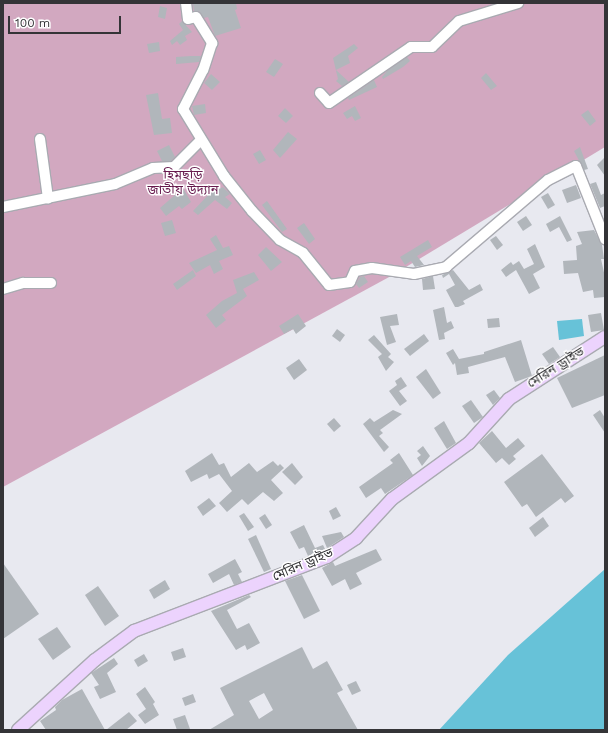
<!DOCTYPE html>
<meta charset="utf-8">
<style>
body{margin:0}
#map{position:relative;width:608px;height:733px;overflow:hidden;background:#e8e9f0;font-family:"Work Sans","Noto Sans Bengali",sans-serif}
div>[style]{position:absolute}
[style*='--x']{left:calc(var(--x)*1px);top:calc(var(--y)*1px);width:calc(var(--w)*1px);rotate:calc(var(--a)*1deg)}
.green>*{inset:0;background:#d2a8c0}
.water>*{inset:0;background:#67c2d8}
.building>*{inset:0;background:#b1b6bb}
.roads{filter:drop-shadow(1px 0 #a9aab1) drop-shadow(-1px 0 #a9aab1) drop-shadow(0 1px #a9aab1) drop-shadow(0 -1px #a9aab1)}
.minor>*{height:10px;margin:-5px;padding:0 5px;transform-origin:5px;border-radius:5px;background:#fff}
.major>*{height:12px;margin:-6px;padding:0 6px;transform-origin:6px;border-radius:6px;background:#ecd3fd}
span{translate:-50% -50%;white-space:nowrap;text-align:center;line-height:1.15;-webkit-text-stroke:3px #fff;paint-order:stroke}
.park-label{font-size:13px;color:#671b4e}
.street-label{font-size:13px;color:#343437}
.frame{position:absolute;inset:0;border:4px solid #343437;pointer-events:none}
.scale{position:absolute;left:8px;top:16px;width:113px;height:18px;box-sizing:border-box;border:2px solid #343437;border-top:0;padding-left:5px;font-size:12px;line-height:14px;white-space:nowrap;color:#343437;-webkit-text-stroke:3px #fff;paint-order:stroke}
</style>
<div id="map">
<div class="green">
<div style="clip-path:polygon(3px 3px,605px 3px,605px 147px,391px 276px,3px 487px)"></div>
</div>
<div class="water">
<div style="clip-path:polygon(582px 319px,584px 336px,559px 340px,557px 321px)"></div>
<div style="clip-path:polygon(605px 569px,605px 730px,439px 730px,508px 655px)"></div>
</div>
<div class="building">
<div style="clip-path:polygon(236px 3px,237px 9px,235px 10px,241px 28px,215px 36px,208px 17px,204px 18px,199px 11px,194px 11px,193px 4px)"></div>
<div style="clip-path:polygon(160px 6px,167px 8px,165px 19px,158px 17px)"></div>
<div style="clip-path:polygon(182px 21px,192px 32px,185px 36px,187px 40px,180px 45px,177px 41px,172px 45px,170px 41px,183px 30px,179px 24px)"></div>
<div style="clip-path:polygon(159px 42px,160px 51px,149px 53px,147px 44px)"></div>
<div style="clip-path:polygon(354px 44px,358px 48px,348px 56px,350px 63px,336px 70px,349px 82px,342px 86px,336px 81px,338px 79px,333px 58px)"></div>
<div style="clip-path:polygon(191px 56px,201px 56px,199px 62px,176px 64px,176px 57px)"></div>
<div style="clip-path:polygon(407px 57px,410px 61px,403px 67px,383px 79px,382px 77px,387px 71px)"></div>
<div style="clip-path:polygon(275px 59px,283px 64px,274px 77px,266px 72px)"></div>
<div style="clip-path:polygon(486px 73px,497px 86px,491px 90px,481px 78px)"></div>
<div style="clip-path:polygon(211px 74px,220px 82px,212px 90px,204px 83px)"></div>
<div style="clip-path:polygon(374px 80px,377px 87px,349px 100px,348px 98px)"></div>
<div style="clip-path:polygon(158px 93px,162px 119px,170px 118px,172px 133px,154px 135px,146px 95px)"></div>
<div style="clip-path:polygon(205px 104px,206px 113px,194px 115px,192px 106px)"></div>
<div style="clip-path:polygon(355px 106px,361px 118px,355px 121px,352px 116px,347px 119px,343px 113px)"></div>
<div style="clip-path:polygon(285px 108px,293px 116px,286px 123px,278px 116px)"></div>
<div style="clip-path:polygon(588px 110px,596px 121px,590px 126px,581px 115px)"></div>
<div style="clip-path:polygon(288px 132px,297px 139px,280px 158px,273px 150px)"></div>
<div style="clip-path:polygon(169px 145px,175px 157px,171px 161px,162px 161px,157px 151px)"></div>
<div style="clip-path:polygon(580px 147px,588px 169px,584px 170px,574px 151px)"></div>
<div style="clip-path:polygon(260px 150px,266px 160px,259px 164px,253px 154px)"></div>
<div style="clip-path:polygon(605px 157px,605px 176px,597px 165px)"></div>
<div style="clip-path:polygon(596px 182px,601px 195px,605px 193px,605px 206px,600px 208px,590px 184px)"></div>
<div style="clip-path:polygon(154px 185px,168px 185px,168px 191px,154px 192px)"></div>
<div style="clip-path:polygon(576px 185px,581px 198px,567px 203px,562px 190px)"></div>
<div style="clip-path:polygon(223px 187px,230px 194px,225px 197px,232px 203px,227px 209px,215px 200px,198px 215px,193px 211px,210px 193px)"></div>
<div style="clip-path:polygon(183px 188px,191px 202px,182px 209px,179px 206px,166px 216px,160px 208px)"></div>
<div style="clip-path:polygon(548px 193px,555px 205px,548px 209px,541px 197px)"></div>
<div style="clip-path:polygon(267px 201px,287px 229px,282px 232px,262px 205px)"></div>
<div style="clip-path:polygon(526px 216px,532px 225px,523px 231px,517px 222px)"></div>
<div style="clip-path:polygon(560px 216px,572px 240px,567px 242px,559px 227px,550px 232px,546px 224px)"></div>
<div style="clip-path:polygon(172px 220px,176px 233px,165px 236px,161px 223px)"></div>
<div style="clip-path:polygon(304px 223px,315px 239px,309px 244px,297px 228px)"></div>
<div style="clip-path:polygon(594px 230px,602px 245px,604px 259px,601px 259px,605px 277px,605px 297px,594px 298px,593px 290px,583px 292px,578px 273px,564px 274px,563px 261px,577px 260px,576px 246px,582px 244px,577px 232px)"></div>
<div style="clip-path:polygon(216px 235px,223px 248px,229px 246px,233px 255px,219px 261px,223px 269px,214px 274px,210px 265px,196px 273px,189px 263px,217px 250px,210px 239px)"></div>
<div style="clip-path:polygon(496px 236px,503px 245px,497px 250px,490px 240px)"></div>
<div style="clip-path:polygon(428px 240px,432px 247px,417px 256px,424px 265px,415px 267px,411px 261px,405px 265px,400px 257px)"></div>
<div style="clip-path:polygon(535px 244px,545px 267px,533px 274px,540px 288px,529px 294px,516px 270px,506px 277px,501px 270px,511px 262px,513px 265px,519px 261px,524px 269px,534px 264px,527px 249px)"></div>
<div style="clip-path:polygon(266px 247px,282px 262px,271px 271px,258px 255px)"></div>
<div style="clip-path:polygon(193px 270px,196px 276px,177px 290px,173px 284px)"></div>
<div style="clip-path:polygon(453px 270px,469px 290px,480px 284px,483px 290px,463px 301px,465px 304px,458px 307px,455px 307px,446px 290px,455px 285px,449px 274px,443px 278px,442px 275px)"></div>
<div style="clip-path:polygon(254px 272px,259px 280px,243px 289px,247px 296px,222px 315px,226px 320px,216px 328px,206px 315px,222px 301px,237px 293px,233px 280px)"></div>
<div style="clip-path:polygon(364px 276px,368px 282px,359px 288px,356px 284px,360px 277px)"></div>
<div style="clip-path:polygon(433px 276px,435px 289px,423px 290px,422px 279px)"></div>
<div style="clip-path:polygon(444px 307px,447px 323px,451px 321px,454px 328px,444px 333px,445px 339px,439px 340px,433px 310px)"></div>
<div style="clip-path:polygon(601px 313px,604px 330px,591px 332px,588px 315px)"></div>
<div style="clip-path:polygon(298px 314px,306px 326px,296px 334px,293px 329px,284px 334px,279px 326px)"></div>
<div style="clip-path:polygon(397px 314px,399px 325px,390px 326px,396px 342px,387px 345px,380px 317px)"></div>
<div style="clip-path:polygon(499px 318px,500px 327px,488px 328px,487px 319px)"></div>
<div style="clip-path:polygon(337px 329px,345px 335px,340px 342px,332px 336px)"></div>
<div style="clip-path:polygon(424px 334px,429px 341px,410px 356px,404px 349px)"></div>
<div style="clip-path:polygon(374px 335px,391px 354px,388px 357px,394px 362px,386px 371px,378px 357px,382px 354px,368px 340px)"></div>
<div style="clip-path:polygon(521px 340px,532px 376px,515px 382px,505px 357px,468px 367px,469px 373px,457px 375px,455px 363px,453px 365px,446px 353px,453px 349px,459px 359px,484px 354px,484px 352px)"></div>
<div style="clip-path:polygon(553px 347px,560px 357px,549px 364px,542px 354px)"></div>
<div style="clip-path:polygon(605px 355px,605px 395px,572px 408px,557px 378px)"></div>
<div style="clip-path:polygon(299px 359px,307px 370px,294px 380px,286px 368px)"></div>
<div style="clip-path:polygon(426px 369px,441px 393px,433px 399px,416px 377px)"></div>
<div style="clip-path:polygon(401px 377px,407px 386px,399px 391px,407px 401px,400px 406px,389px 391px,397px 385px,395px 381px)"></div>
<div style="clip-path:polygon(494px 390px,500px 398px,493px 405px,486px 395px)"></div>
<div style="clip-path:polygon(471px 400px,483px 417px,474px 423px,462px 406px)"></div>
<div style="clip-path:polygon(393px 410px,402px 414px,380px 430px,383px 433px,379px 436px,389px 447px,384px 452px,363px 424px,370px 418px,374px 422px)"></div>
<div style="clip-path:polygon(600px 410px,605px 418px,605px 433px,593px 415px)"></div>
<div style="clip-path:polygon(334px 418px,341px 426px,334px 432px,327px 424px)"></div>
<div style="clip-path:polygon(444px 421px,456px 443px,447px 449px,434px 428px)"></div>
<div style="clip-path:polygon(492px 431px,506px 448px,518px 438px,525px 446px,513px 456px,516px 459px,509px 465px,502px 458px,496px 463px,479px 443px)"></div>
<div style="clip-path:polygon(423px 446px,430px 456px,422px 466px,417px 458px,421px 455px,417px 451px)"></div>
<div style="clip-path:polygon(212px 453px,219px 465px,224px 463px,231px 477px,249px 463px,257px 472px,273px 461px,278px 466px,280px 464px,284px 468px,271px 480px,283px 493px,274px 501px,263px 492px,248px 505px,242px 499px,227px 512px,219px 503px,232px 491px,219px 474px,209px 479px,207px 474px,191px 482px,185px 471px)"></div>
<div style="clip-path:polygon(399px 453px,413px 475px,385px 494px,381px 488px,366px 498px,359px 487px,393px 463px,390px 460px)"></div>
<div style="clip-path:polygon(542px 454px,574px 496px,565px 503px,561px 498px,536px 517px,527px 504px,522px 507px,504px 482px)"></div>
<div style="clip-path:polygon(292px 463px,303px 477px,295px 485px,282px 472px)"></div>
<div style="clip-path:polygon(209px 498px,216px 506px,203px 516px,197px 507px)"></div>
<div style="clip-path:polygon(336px 507px,341px 516px,333px 520px,329px 511px)"></div>
<div style="clip-path:polygon(244px 513px,254px 527px,248px 531px,239px 516px)"></div>
<div style="clip-path:polygon(265px 514px,272px 525px,266px 529px,259px 518px)"></div>
<div style="clip-path:polygon(543px 517px,549px 526px,535px 537px,529px 528px)"></div>
<div style="clip-path:polygon(304px 525px,315px 548px,323px 545px,325px 549px,308px 556px,304px 547px,299px 549px,290px 532px)"></div>
<div style="clip-path:polygon(341px 532px,344px 537px,327px 548px,322px 536px)"></div>
<div style="clip-path:polygon(256px 535px,271px 569px,264px 572px,248px 539px)"></div>
<div style="clip-path:polygon(376px 549px,382px 560px,356px 573px,362px 584px,350px 590px,345px 579px,332px 586px,322px 568px,333px 562px,335px 566px)"></div>
<div style="clip-path:polygon(235px 559px,242px 572px,238px 574px,242px 582px,234px 585px,229px 574px,213px 583px,208px 574px)"></div>
<div style="clip-path:polygon(3px 563px,39px 614px,3px 639px)"></div>
<div style="clip-path:polygon(302px 575px,320px 611px,304px 619px,285px 581px)"></div>
<div style="clip-path:polygon(165px 580px,170px 589px,154px 599px,149px 590px)"></div>
<div style="clip-path:polygon(98px 586px,119px 616px,105px 626px,85px 595px)"></div>
<div style="clip-path:polygon(249px 595px,251px 597px,227px 610px,237px 629px,249px 623px,260px 643px,247px 650px,245px 645px,236px 650px,211px 611px)"></div>
<div style="clip-path:polygon(57px 627px,71px 647px,53px 660px,38px 639px)"></div>
<div style="clip-path:polygon(evenodd,302px 647px,313px 669px,327px 661px,343px 690px,337px 693px,358px 730px,209px 730px,234px 715px,220px 688px,302px 647px,264px 693px,273px 710px,259px 719px,249px 701px,264px 693px)"></div>
<div style="clip-path:polygon(183px 648px,186px 657px,174px 661px,171px 652px)"></div>
<div style="clip-path:polygon(144px 654px,148px 661px,138px 667px,134px 660px)"></div>
<div style="clip-path:polygon(114px 658px,118px 664px,107px 673px,116px 692px,100px 699px,94px 687px,99px 685px,91px 673px)"></div>
<div style="clip-path:polygon(356px 681px,361px 691px,352px 695px,347px 685px)"></div>
<div style="clip-path:polygon(145px 687px,155px 702px,153px 704px,159px 715px,145px 724px,138px 715px,146px 709px,136px 694px)"></div>
<div style="clip-path:polygon(82px 689px,105px 730px,46px 730px,40px 721px,56px 710px,55px 707px,62px 700px)"></div>
<div style="clip-path:polygon(193px 694px,196px 702px,185px 706px,182px 698px)"></div>
<div style="clip-path:polygon(129px 712px,137px 721px,126px 730px,106px 730px)"></div>
<div style="clip-path:polygon(185px 715px,190px 729px,177px 730px,173px 719px)"></div>
</div>
<div class="roads">
<div class="minor">
<div style="--x:186;--y:3;--w:16;--a:83"></div>
<div style="--x:188;--y:19;--w:8;--a:-14"></div>
<div style="--x:196;--y:17;--w:31;--a:58"></div>
<div style="--x:212;--y:43;--w:28;--a:108"></div>
<div style="--x:203;--y:70;--w:44;--a:117.1"></div>
<div style="--x:183;--y:109;--w:79;--a:58.5"></div>
<div style="--x:224;--y:176;--w:45;--a:51.3"></div>
<div style="--x:252;--y:211;--w:40;--a:46"></div>
<div style="--x:280;--y:240;--w:26;--a:29"></div>
<div style="--x:303;--y:253;--w:41;--a:50.9"></div>
<div style="--x:329;--y:285;--w:21;--a:-8"></div>
<div style="--x:350;--y:282;--w:12;--a:-66"></div>
<div style="--x:355;--y:271;--w:17;--a:-10"></div>
<div style="--x:372;--y:268;--w:42;--a:8.1"></div>
<div style="--x:414;--y:274;--w:33;--a:-12"></div>
<div style="--x:446;--y:267;--w:134;--a:-40.5"></div>
<div style="--x:548;--y:180;--w:31;--a:-27"></div>
<div style="--x:576;--y:166;--w:79;--a:68.3"></div>
<div style="--x:320;--y:93;--w:13;--a:48"></div>
<div style="--x:329;--y:103;--w:99;--a:-34.3"></div>
<div style="--x:411;--y:47;--w:21;--a:0"></div>
<div style="--x:432;--y:47;--w:37;--a:-44"></div>
<div style="--x:459;--y:21;--w:62;--a:-17"></div>
<div style="--x:40;--y:139;--w:60;--a:82.3"></div>
<div style="--x:3;--y:207;--w:114;--a:-11.6"></div>
<div style="--x:115;--y:184;--w:41;--a:-22.8"></div>
<div style="--x:153;--y:168;--w:21;--a:-3"></div>
<div style="--x:174;--y:167;--w:37;--a:-45"></div>
<div style="--x:3;--y:289;--w:21;--a:-17"></div>
<div style="--x:23;--y:283;--w:28;--a:0"></div>
</div>
<div class="major">
<div style="--x:18;--y:730;--w:104;--a:-42.3"></div>
<div style="--x:95;--y:660;--w:49;--a:-36.6"></div>
<div style="--x:134;--y:631;--w:207;--a:-21"></div>
<div style="--x:327;--y:557;--w:35;--a:-33"></div>
<div style="--x:356;--y:538;--w:53;--a:-47.3"></div>
<div style="--x:392;--y:499;--w:95;--a:-36"></div>
<div style="--x:469;--y:443;--w:59;--a:-47.7"></div>
<div style="--x:509;--y:399;--w:114;--a:-32.9"></div>
</div>
</div>
<div class="park-label">
<span style="left:183px;top:183px">হিমছড়ি<br>জাতীয় উদ্যান</span>
</div>
<div class="street-label">
<span style="left:556px;top:368px;rotate:-32deg">মেরিন ড্রাইভ</span>
<span style="left:303px;top:565px;rotate:-23deg">মেরিন ড্রাইভ</span>
</div>
<div class="frame"></div>
<div class="scale">100 m</div>
</div>
